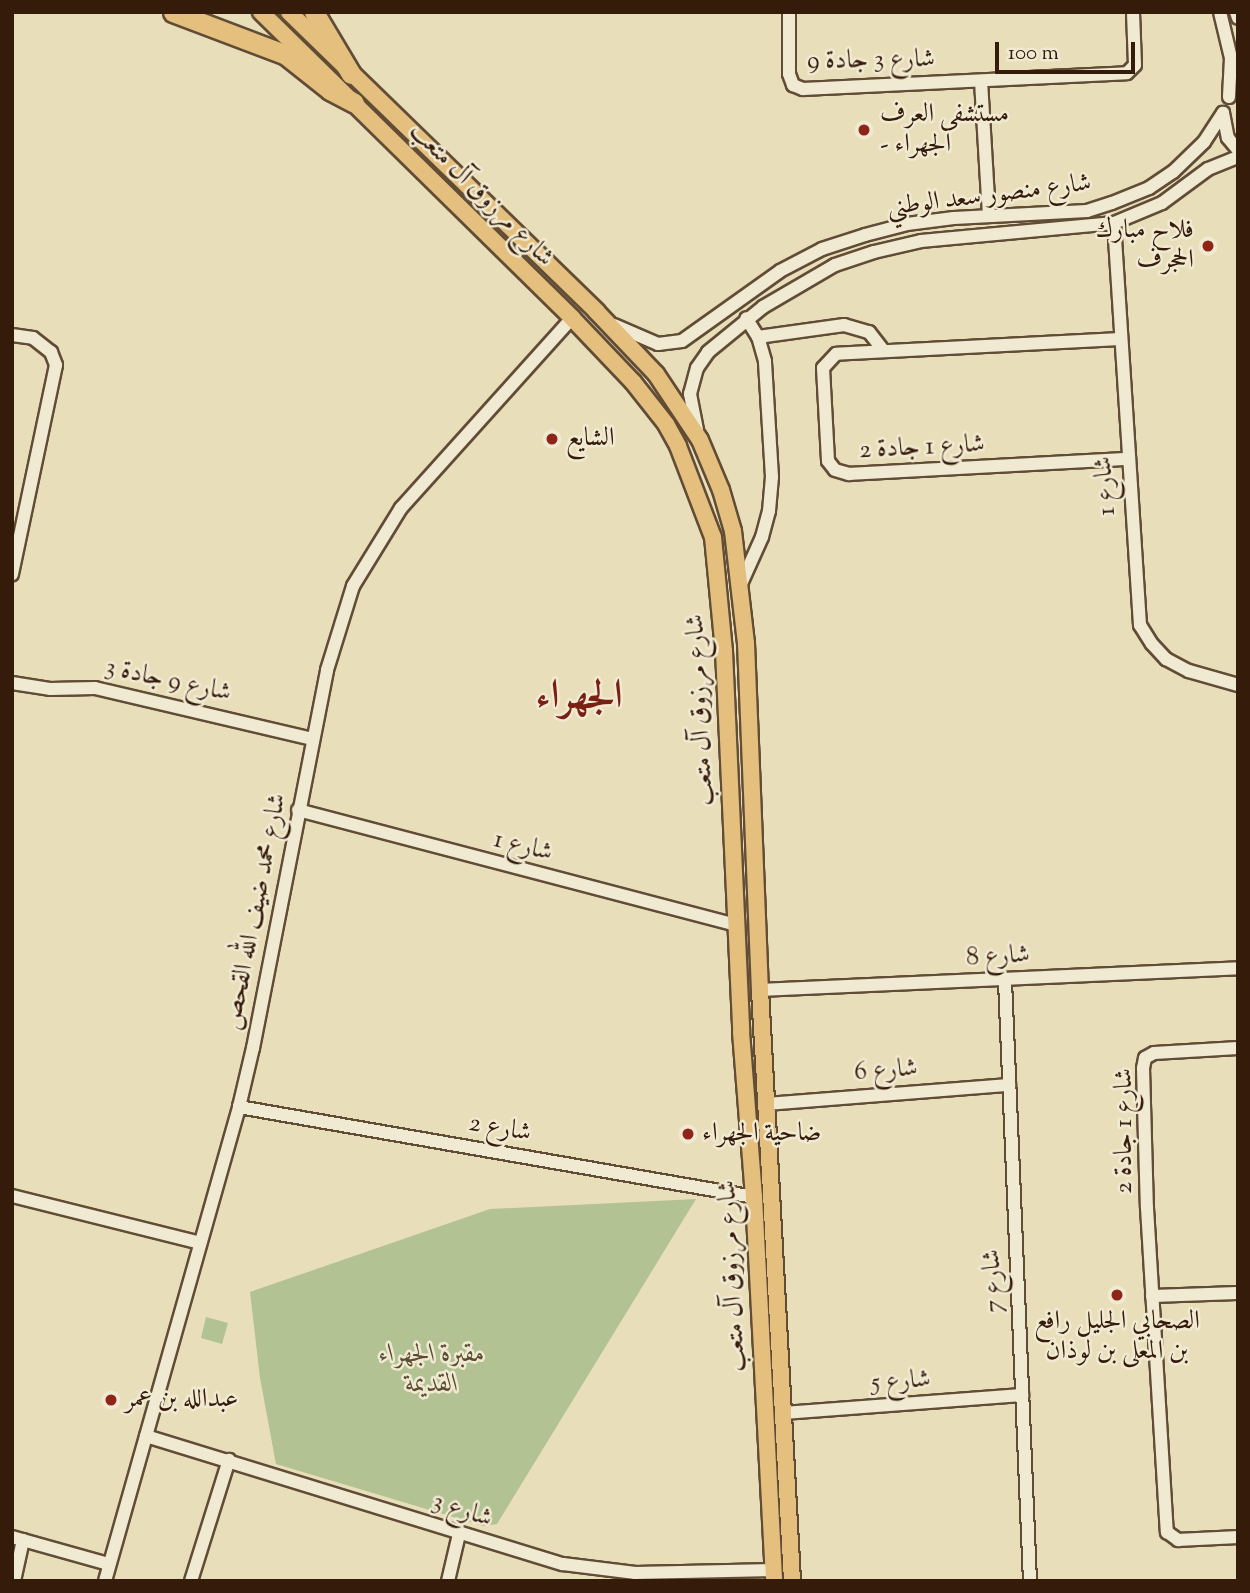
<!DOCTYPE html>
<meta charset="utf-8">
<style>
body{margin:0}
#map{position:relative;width:1250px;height:1593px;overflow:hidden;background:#e9deba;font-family:"Sorts Mill Goudy",Amiri,serif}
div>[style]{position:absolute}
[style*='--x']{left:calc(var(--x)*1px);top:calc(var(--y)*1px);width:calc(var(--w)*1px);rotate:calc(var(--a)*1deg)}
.green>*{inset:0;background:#b2c293}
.roads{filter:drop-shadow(2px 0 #614c36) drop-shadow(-2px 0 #614c36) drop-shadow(0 2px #614c36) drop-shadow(0 -2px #614c36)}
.minor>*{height:12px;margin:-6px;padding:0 6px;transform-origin:6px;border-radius:6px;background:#f1ead2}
.major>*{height:16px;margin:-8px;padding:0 8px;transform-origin:8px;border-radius:8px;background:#e4bf7d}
.highway>*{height:19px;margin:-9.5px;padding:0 9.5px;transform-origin:9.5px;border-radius:9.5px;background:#e4bf7d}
.dots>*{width:19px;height:19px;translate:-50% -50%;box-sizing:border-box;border:4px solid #f1ead2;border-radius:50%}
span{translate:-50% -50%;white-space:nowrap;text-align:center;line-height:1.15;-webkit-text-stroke:5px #f1ead2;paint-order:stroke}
.street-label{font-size:26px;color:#341b0a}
.poi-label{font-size:26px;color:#341b0a}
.left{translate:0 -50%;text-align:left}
.right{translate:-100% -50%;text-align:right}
.park-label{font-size:26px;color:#5a4d33;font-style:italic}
.town-label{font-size:40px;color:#7a1f14;font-weight:700}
.frame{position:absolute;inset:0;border:14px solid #341b0a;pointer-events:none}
.scale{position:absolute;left:995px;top:42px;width:140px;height:32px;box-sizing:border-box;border:4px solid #341b0a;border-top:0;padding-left:9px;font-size:21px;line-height:24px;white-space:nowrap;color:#341b0a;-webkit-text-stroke:5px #f1ead2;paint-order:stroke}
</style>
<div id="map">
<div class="green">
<div style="clip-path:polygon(696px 1199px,497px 1524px,483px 1526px,276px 1464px,260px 1378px,250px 1292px,490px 1209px)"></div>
<div style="clip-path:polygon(206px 1317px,228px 1323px,222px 1344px,201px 1338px)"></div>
</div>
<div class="roads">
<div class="minor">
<div style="--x:789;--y:12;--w:62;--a:90"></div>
<div style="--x:789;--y:74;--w:12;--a:70"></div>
<div style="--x:793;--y:85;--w:11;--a:22"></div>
<div style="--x:803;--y:89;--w:324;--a:-2.8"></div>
<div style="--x:1127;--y:73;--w:11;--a:-45"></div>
<div style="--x:1135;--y:65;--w:53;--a:-92.2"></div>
<div style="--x:1220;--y:12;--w:47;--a:76.6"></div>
<div style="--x:1231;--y:58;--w:39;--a:93"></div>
<div style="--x:1236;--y:12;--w:6;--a:72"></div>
<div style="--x:981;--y:81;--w:135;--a:86.6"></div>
<div style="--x:1223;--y:113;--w:25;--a:79"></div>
<div style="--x:1228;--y:138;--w:16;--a:50"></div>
<div style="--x:1114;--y:223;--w:403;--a:86.3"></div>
<div style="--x:1140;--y:625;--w:22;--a:58"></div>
<div style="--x:1152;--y:644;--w:21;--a:47"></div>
<div style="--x:1166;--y:659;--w:26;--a:28"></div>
<div style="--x:1189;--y:671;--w:51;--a:15.9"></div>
<div style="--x:614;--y:325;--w:48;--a:23.4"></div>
<div style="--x:658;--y:344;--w:24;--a:-7"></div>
<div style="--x:682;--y:341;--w:120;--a:-35.5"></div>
<div style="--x:780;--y:271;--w:47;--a:-27.6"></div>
<div style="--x:822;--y:249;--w:45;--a:-18"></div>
<div style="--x:865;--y:235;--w:43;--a:-14.7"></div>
<div style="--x:907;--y:224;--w:47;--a:-7.3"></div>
<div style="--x:954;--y:218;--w:133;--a:-3"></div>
<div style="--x:1087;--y:211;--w:26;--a:-18"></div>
<div style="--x:1112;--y:203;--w:40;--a:-22"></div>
<div style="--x:1149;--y:188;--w:29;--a:-34"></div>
<div style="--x:1173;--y:172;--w:43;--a:-44.1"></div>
<div style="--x:1204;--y:142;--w:35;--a:-57"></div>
<div style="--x:12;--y:335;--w:21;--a:8"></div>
<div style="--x:33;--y:338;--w:23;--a:38"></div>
<div style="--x:51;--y:352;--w:14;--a:69"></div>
<div style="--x:56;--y:365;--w:214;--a:101.9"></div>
<div style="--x:758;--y:337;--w:87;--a:-7.9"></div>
<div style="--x:844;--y:325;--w:26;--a:16"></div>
<div style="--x:869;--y:332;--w:24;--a:52"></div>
<div style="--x:1120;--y:339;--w:284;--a:177"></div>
<div style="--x:836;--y:354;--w:19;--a:133"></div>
<div style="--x:823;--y:368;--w:93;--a:86.9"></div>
<div style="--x:828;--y:461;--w:11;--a:52"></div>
<div style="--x:835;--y:470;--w:15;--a:16"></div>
<div style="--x:849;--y:474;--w:279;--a:-3.1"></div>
<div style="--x:697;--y:430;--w:37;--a:-101"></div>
<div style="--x:690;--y:394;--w:27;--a:-75"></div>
<div style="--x:697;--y:368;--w:19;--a:-55"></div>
<div style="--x:708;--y:352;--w:71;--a:-39.3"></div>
<div style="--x:763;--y:307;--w:83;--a:-30.3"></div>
<div style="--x:835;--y:265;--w:41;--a:-18.4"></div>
<div style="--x:874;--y:252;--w:48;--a:-13.2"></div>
<div style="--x:921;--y:241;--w:194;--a:-5.3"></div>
<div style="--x:1114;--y:223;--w:52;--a:-22.6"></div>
<div style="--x:1162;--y:203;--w:57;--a:-36.5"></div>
<div style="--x:1208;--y:169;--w:32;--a:-22"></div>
<div style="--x:740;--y:586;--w:54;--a:-65.8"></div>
<div style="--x:762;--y:537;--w:27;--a:-75"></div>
<div style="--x:769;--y:511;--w:34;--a:-85"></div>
<div style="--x:772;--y:477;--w:116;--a:-93.5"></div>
<div style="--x:765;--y:361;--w:25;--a:-106"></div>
<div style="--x:758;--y:337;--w:22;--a:-122"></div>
<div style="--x:12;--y:683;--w:38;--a:9"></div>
<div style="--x:50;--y:689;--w:45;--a:-1.3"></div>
<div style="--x:95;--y:688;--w:224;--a:13.2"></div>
<div style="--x:298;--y:810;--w:454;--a:14.7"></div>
<div style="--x:1005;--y:980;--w:602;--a:87.62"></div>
<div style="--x:760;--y:990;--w:479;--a:-2.6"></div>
<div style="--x:1238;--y:1048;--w:84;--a:176.6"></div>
<div style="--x:1154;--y:1053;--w:10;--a:151"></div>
<div style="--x:1145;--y:1058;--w:10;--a:101"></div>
<div style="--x:1143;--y:1068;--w:140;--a:88.4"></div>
<div style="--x:1147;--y:1208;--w:325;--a:86.5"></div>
<div style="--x:1167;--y:1532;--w:14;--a:36"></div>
<div style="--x:1178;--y:1540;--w:60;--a:-2.9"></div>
<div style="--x:766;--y:1104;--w:244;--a:-4.5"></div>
<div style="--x:239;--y:1107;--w:523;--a:9.91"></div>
<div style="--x:12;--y:1196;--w:194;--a:14"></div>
<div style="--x:1152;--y:1296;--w:86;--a:-2"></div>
<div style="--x:783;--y:1413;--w:240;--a:-4.3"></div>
<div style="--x:146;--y:1436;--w:436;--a:17.1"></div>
<div style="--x:563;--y:1564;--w:73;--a:7.1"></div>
<div style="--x:635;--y:1573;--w:139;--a:-1.2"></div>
<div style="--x:12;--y:1537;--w:101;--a:15.6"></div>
<div style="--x:14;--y:1581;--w:42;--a:-77.6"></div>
<div style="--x:105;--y:1581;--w:493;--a:-74.2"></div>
<div style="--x:239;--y:1107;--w:61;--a:-76.7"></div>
<div style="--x:253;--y:1048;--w:385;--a:-78.9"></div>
<div style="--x:327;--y:670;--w:88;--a:-72.8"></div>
<div style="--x:353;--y:586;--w:92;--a:-58.4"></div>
<div style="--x:401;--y:508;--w:256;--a:-48"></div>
<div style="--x:191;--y:1581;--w:127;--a:-72.6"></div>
<div style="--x:448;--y:1581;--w:48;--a:-76.8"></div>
</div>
<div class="major">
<div style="--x:261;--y:12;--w:436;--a:44.5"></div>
<div style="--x:572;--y:318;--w:88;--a:46.4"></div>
<div style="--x:633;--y:382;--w:53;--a:51.8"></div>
<div style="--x:666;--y:424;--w:25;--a:61"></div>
<div style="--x:678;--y:446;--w:97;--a:69"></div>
<div style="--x:713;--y:537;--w:115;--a:84.5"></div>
<div style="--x:724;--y:651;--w:381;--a:87.4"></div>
<div style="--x:741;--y:1032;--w:166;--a:85.5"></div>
<div style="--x:754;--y:1197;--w:385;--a:87"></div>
<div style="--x:289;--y:12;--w:429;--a:44.2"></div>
<div style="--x:596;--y:311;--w:87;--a:46.4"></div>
<div style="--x:656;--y:374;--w:79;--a:56.3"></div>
<div style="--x:700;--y:440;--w:54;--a:67.2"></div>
<div style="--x:721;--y:490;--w:43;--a:73.7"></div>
<div style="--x:733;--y:531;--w:113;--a:83.4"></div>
<div style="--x:746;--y:643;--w:347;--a:87.7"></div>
<div style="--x:760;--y:990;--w:592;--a:86.9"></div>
</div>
<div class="highway">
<div style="--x:173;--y:12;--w:121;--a:20.8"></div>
<div style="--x:286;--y:55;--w:56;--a:38.5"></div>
<div style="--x:330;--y:90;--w:27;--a:28"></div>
<div style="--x:314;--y:12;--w:72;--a:59.2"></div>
</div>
</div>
<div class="dots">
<div style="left:864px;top:130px;background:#8f2418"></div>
<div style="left:1208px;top:246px;background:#8f2418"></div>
<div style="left:552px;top:439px;background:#8f2418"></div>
<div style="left:688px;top:1134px;background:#8f2418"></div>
<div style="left:1117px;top:1295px;background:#8f2418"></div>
<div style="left:111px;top:1400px;background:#8f2418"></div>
</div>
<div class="street-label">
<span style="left:871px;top:61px;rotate:-1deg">شارع 3 جادة 9</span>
<span style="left:481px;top:195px;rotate:45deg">شارع مرزوق آل متعب</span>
<span style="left:989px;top:196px;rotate:-7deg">شارع منصور سعد الوطني</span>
<span style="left:922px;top:448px;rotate:-3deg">شارع 1 جادة 2</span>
<span style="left:1106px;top:486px;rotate:-94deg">شارع 1</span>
<span style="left:168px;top:681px;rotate:12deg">شارع 9 جادة 3</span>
<span style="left:701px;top:710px;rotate:-93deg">شارع مرزوق آل متعب</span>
<span style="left:523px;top:847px;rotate:14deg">شارع 1</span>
<span style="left:256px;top:912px;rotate:-79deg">شارع محمد ضيف الله القحص</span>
<span style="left:998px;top:957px;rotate:-3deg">شارع 8</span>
<span style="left:886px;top:1071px;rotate:-4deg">شارع 6</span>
<span style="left:500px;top:1129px;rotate:10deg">شارع 2</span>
<span style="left:1125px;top:1131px;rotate:-90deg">شارع 1 جادة 2</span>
<span style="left:733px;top:1276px;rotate:-93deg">شارع مرزوق آل متعب</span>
<span style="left:994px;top:1281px;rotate:-93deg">شارع 7</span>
<span style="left:901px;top:1382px;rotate:-4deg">شارع 5</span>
<span style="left:462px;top:1511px;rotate:18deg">شارع 3</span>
</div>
<div class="poi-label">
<span class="left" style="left:880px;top:130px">مستشفى العرف<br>- الجهراء</span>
<span class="right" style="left:1194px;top:246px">فلاح مبارك<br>الحجرف</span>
<span class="left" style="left:566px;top:439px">الشايع</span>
<span class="left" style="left:702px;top:1134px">ضاحية الجهراء</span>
<span style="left:1117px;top:1337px">الصحابي الجليل رافع<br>بن المعلى بن لوذان</span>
<span class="left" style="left:125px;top:1400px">عبدالله بن عمر</span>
</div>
<div class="park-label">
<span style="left:432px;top:1370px">مقبرة الجهراء<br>القديمة</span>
</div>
<div class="town-label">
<span style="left:579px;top:698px">الجهراء</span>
</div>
<div class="frame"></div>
<div class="scale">100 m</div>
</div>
